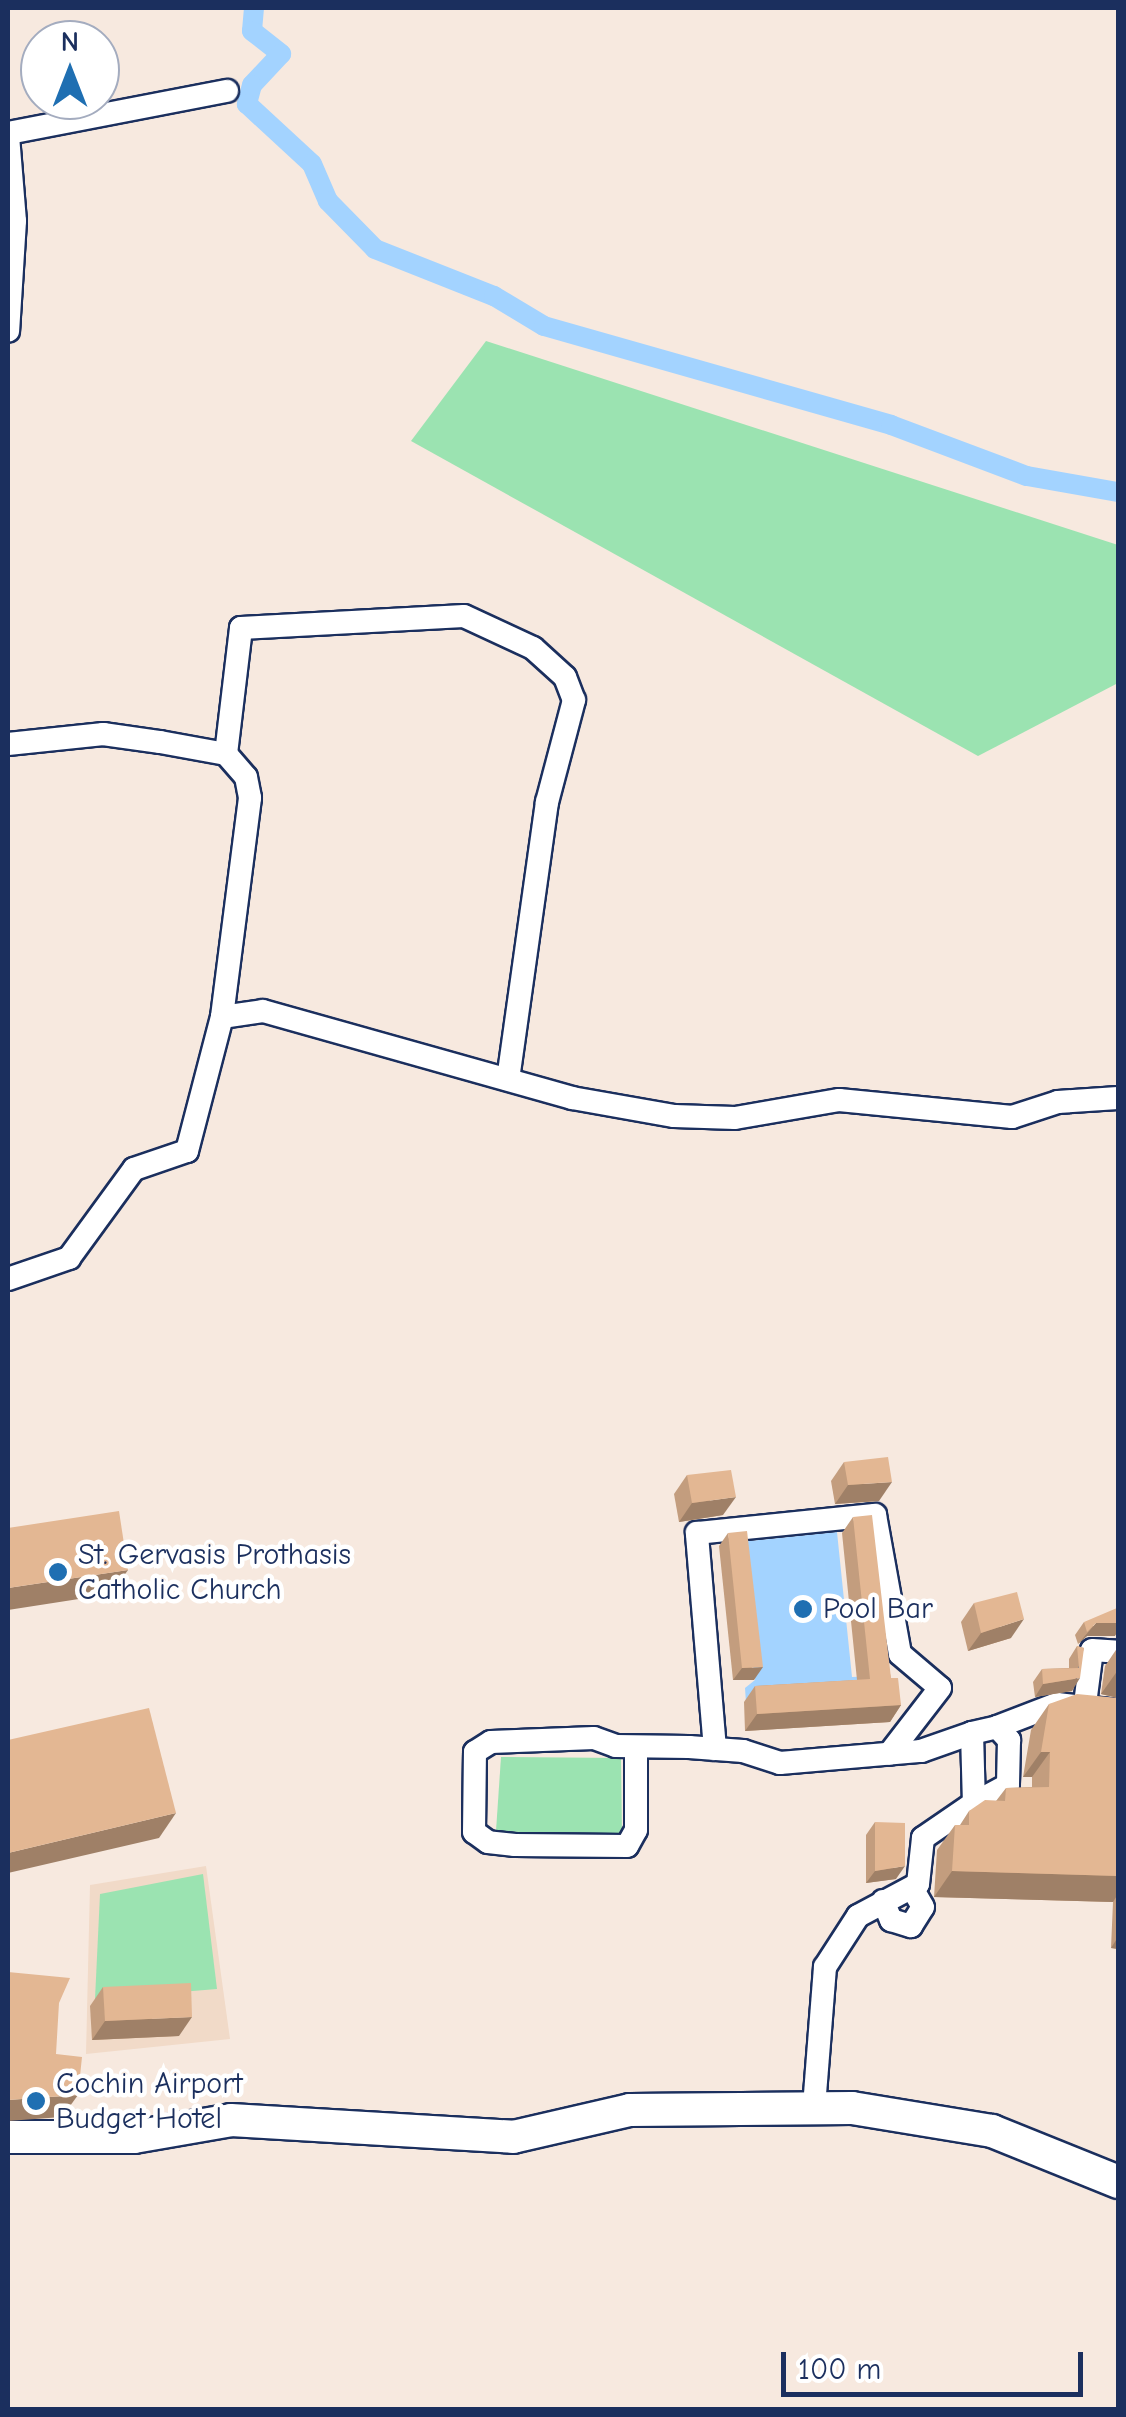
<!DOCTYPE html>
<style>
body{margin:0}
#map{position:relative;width:1126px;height:2417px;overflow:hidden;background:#f7e9df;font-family:"Comic Neue",sans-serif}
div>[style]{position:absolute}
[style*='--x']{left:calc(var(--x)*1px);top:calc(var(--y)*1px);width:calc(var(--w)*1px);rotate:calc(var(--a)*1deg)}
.built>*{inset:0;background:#f1dac8}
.green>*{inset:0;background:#9be3b1}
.water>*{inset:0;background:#a3d3ff}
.canal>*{height:20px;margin:-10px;padding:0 10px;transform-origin:10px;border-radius:10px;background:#a3d3ff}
.roads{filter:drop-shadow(2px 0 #1b2f5e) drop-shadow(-2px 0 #1b2f5e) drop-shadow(0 2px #1b2f5e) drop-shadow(0 -2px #1b2f5e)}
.street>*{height:22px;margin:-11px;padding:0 11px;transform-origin:11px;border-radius:11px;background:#fff}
.secondary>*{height:32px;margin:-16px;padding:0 16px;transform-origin:16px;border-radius:16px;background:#fff}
.wall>*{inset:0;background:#c39d7e}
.shaded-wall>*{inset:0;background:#9f8067}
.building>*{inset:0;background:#e3b793}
.dots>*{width:28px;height:28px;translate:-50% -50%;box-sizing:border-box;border:5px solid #fff;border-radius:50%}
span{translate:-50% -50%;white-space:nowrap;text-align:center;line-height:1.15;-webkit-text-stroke:9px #fff;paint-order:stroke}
.poi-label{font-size:30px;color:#1b2f5e}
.left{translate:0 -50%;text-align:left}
.frame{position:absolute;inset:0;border:10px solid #1b2f5e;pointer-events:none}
.north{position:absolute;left:20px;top:20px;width:100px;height:100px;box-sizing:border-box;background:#fff;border:2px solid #a4acbf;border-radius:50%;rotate:0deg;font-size:28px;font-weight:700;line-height:40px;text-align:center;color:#1b2f5e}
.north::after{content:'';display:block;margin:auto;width:35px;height:45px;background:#1f6fb2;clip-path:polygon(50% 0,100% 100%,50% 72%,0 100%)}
.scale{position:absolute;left:781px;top:2352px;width:302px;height:45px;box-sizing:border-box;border:5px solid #1b2f5e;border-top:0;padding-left:12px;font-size:30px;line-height:35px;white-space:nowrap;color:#1b2f5e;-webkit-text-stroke:8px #fff;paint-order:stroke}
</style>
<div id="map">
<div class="built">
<div style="clip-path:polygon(206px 1866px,230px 2039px,86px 2054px,90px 1885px)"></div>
</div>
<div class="green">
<div style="clip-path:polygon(486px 341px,1118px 545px,1118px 683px,978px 756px,411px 441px)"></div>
<div style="clip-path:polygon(501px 1757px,621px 1758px,622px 1836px,496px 1831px)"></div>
<div style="clip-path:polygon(203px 1874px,217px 1989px,95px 1999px,100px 1894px)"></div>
</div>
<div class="water">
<div style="clip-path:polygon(837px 1532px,852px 1677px,878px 1676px,879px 1689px,746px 1703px,745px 1688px,755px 1680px,740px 1542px)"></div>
</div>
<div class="canal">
<div style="--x:254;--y:8;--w:23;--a:95"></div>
<div style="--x:252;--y:31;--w:37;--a:38"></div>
<div style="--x:281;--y:54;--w:42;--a:133.1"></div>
<div style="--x:252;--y:85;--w:20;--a:105"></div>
<div style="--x:247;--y:104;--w:88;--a:42.7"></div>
<div style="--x:312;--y:164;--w:40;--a:66.6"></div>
<div style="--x:328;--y:201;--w:67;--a:45.6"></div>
<div style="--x:375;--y:249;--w:128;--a:21.6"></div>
<div style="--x:494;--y:296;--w:58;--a:31"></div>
<div style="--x:544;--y:326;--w:361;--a:15.9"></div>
<div style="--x:891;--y:425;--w:145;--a:20.6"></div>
<div style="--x:1027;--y:476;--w:92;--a:10"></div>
</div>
<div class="roads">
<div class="street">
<div style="--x:8;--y:133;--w:223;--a:-10.9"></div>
<div style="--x:8;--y:136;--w:85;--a:85.3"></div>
<div style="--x:15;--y:221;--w:110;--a:93.6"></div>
<div style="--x:8;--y:744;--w:96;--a:-6"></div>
<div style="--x:103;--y:734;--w:58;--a:8"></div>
<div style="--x:160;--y:742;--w:67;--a:10.3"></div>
<div style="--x:226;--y:754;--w:30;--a:49"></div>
<div style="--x:246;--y:777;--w:21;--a:79"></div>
<div style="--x:250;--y:798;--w:221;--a:97.3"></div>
<div style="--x:226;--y:754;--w:127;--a:-83.2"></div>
<div style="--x:241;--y:628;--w:223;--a:-3.1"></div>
<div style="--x:464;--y:616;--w:76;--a:24.9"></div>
<div style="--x:533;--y:648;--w:43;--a:42.2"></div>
<div style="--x:565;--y:677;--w:25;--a:69"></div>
<div style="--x:574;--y:700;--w:106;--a:104.8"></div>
<div style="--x:547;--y:802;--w:280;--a:98"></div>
<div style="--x:8;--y:1279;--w:65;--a:-19"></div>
<div style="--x:69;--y:1258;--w:110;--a:-53.9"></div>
<div style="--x:134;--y:1169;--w:56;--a:-18.8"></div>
<div style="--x:187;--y:1151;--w:138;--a:-75.4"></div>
<div style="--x:222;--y:1017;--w:41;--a:-8.3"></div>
<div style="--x:263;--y:1011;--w:321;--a:15.7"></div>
<div style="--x:572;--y:1098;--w:104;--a:10"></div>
<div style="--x:674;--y:1116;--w:61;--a:1.9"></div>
<div style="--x:735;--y:1118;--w:106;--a:-9.8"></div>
<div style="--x:839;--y:1100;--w:174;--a:5.6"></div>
<div style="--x:1012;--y:1117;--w:48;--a:-18.1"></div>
<div style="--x:1058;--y:1102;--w:60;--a:-3.8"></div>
<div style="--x:1085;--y:1704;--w:54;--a:-82.6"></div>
<div style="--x:1092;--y:1650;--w:26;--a:4"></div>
<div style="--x:997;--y:1727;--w:64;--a:-21"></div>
<div style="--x:1057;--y:1704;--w:61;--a:6.5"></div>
<div style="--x:972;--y:1733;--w:26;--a:-13"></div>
<div style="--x:997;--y:1727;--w:18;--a:47"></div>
<div style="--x:1009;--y:1740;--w:45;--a:91.3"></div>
<div style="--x:1008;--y:1785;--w:38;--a:152"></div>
<div style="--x:636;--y:1747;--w:83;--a:90"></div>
<div style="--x:636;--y:1830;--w:18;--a:119"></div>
<div style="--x:627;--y:1846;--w:112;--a:-179.5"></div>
<div style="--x:515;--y:1845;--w:27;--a:-174"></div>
<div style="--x:488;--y:1842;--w:17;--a:-144"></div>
<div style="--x:474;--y:1832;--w:80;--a:-89.3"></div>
<div style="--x:475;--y:1752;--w:19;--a:-32"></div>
<div style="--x:491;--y:1742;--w:103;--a:-2.2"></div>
<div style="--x:594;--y:1738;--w:23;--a:20"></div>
<div style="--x:616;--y:1746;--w:73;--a:0.8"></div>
<div style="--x:689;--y:1747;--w:54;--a:4.2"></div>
<div style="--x:743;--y:1751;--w:39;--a:18"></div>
<div style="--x:780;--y:1763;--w:142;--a:-4.9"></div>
<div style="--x:921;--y:1751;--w:54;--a:-19.4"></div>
<div style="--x:972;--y:1733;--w:70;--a:88.4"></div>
<div style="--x:974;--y:1803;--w:62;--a:145.5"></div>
<div style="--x:923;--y:1838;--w:46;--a:96.2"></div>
<div style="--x:918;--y:1884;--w:68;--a:151.9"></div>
<div style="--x:858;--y:1916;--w:61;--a:122.9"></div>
<div style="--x:825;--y:1967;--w:141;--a:94.5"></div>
<div style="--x:715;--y:1749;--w:217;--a:-94.8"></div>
<div style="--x:697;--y:1533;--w:179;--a:-5.8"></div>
<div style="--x:875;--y:1515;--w:141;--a:79.8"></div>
<div style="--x:900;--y:1654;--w:52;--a:40.4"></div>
<div style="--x:940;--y:1688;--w:83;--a:127.7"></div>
<div style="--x:883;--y:1901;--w:21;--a:67"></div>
<div style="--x:891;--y:1920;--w:21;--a:17"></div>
<div style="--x:911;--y:1926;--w:22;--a:-58"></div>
<div style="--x:923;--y:1907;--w:20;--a:-120"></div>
</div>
<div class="secondary">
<div style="--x:8;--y:2137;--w:126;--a:0"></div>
<div style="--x:134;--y:2137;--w:98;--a:-9.9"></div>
<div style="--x:231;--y:2120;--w:283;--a:3.4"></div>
<div style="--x:513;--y:2137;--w:120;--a:-13"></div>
<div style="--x:630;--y:2110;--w:222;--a:-0.5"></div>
<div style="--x:852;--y:2108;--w:142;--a:9.3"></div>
<div style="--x:992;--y:2131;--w:136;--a:22"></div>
</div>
</div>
<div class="wall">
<div style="clip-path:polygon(844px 1462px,879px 1501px,835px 1504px,831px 1481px)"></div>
<div style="clip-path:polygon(687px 1475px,723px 1515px,679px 1522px,674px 1494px)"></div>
<div style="clip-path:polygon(853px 1517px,891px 1678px,901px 1705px,890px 1722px,745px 1731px,744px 1702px,755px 1686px,857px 1680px,842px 1533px)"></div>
<div style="clip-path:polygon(728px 1533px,754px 1680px,733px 1680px,719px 1546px)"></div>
<div style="clip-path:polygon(974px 1603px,1011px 1638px,968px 1651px,961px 1622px)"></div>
<div style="clip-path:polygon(1084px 1622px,1115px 1636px,1087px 1636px,1078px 1644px,1075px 1635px)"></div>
<div style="clip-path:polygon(1077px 1646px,1084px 1648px,1072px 1691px,1035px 1697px,1033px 1682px,1042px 1669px,1069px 1668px,1069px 1659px)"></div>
<div style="clip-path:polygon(1118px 1647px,1118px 1698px,1101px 1694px,1105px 1666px)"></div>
<div style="clip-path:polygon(1118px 1698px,1118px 1949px,1111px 1948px,1113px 1902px,934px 1897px,937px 1850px,955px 1825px,960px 1825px,969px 1811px,996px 1801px,1006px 1788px,1032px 1787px,1032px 1777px,1023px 1777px,1031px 1730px,1049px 1704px)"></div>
<div style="clip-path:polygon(875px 1822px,896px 1879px,866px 1883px,866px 1835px)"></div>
<div style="clip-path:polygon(103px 1987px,179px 2036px,92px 2040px,90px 2006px)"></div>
</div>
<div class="shaded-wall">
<div style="clip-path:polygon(892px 1482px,879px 1501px,835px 1504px,848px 1485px)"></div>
<div style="clip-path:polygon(736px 1497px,723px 1515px,679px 1522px,692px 1503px)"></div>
<div style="clip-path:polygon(128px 1570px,111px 1594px,8px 1610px,8px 1588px)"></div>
<div style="clip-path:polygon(1024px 1619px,1011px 1638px,968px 1651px,981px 1633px)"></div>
<div style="clip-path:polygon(1096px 1623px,1118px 1623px,1118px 1631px,1115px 1636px,1087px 1636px,1078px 1644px)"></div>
<div style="clip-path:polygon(763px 1667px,754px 1680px,733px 1680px,742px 1668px)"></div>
<div style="clip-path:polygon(1118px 1670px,1118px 1698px,1101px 1694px)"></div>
<div style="clip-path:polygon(1080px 1678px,1072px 1691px,1035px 1697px,1043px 1684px)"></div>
<div style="clip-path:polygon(901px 1705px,890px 1722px,745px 1731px,757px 1714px)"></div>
<div style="clip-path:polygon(1041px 1752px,1050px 1752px,1032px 1777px,1023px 1777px)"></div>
<div style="clip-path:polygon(176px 1813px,159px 1838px,8px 1873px,8px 1853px)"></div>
<div style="clip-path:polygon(905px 1866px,896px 1879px,866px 1883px,875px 1871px)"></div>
<div style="clip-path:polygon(952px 1871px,1118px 1876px,1118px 1894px,1113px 1902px,934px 1897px)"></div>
<div style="clip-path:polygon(1118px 1937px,1118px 1949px,1111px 1948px)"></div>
<div style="clip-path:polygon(192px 2017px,179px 2036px,92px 2040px,105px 2021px)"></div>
<div style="clip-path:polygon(78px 2095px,62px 2117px,8px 2121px,8px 2100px)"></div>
</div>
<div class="building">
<div style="clip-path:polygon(888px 1457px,892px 1482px,848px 1485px,844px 1462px)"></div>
<div style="clip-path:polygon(731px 1470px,736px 1497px,692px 1503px,687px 1475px)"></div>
<div style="clip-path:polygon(119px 1511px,128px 1570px,8px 1588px,8px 1528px)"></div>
<div style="clip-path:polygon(872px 1515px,891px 1678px,898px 1678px,901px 1705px,757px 1714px,755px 1686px,870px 1679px,853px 1517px)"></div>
<div style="clip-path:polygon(747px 1531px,763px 1667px,742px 1668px,728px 1533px)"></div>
<div style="clip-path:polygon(1017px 1592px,1024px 1619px,981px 1633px,974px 1603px)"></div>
<div style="clip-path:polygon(1117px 1608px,1118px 1612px,1118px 1623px,1096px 1623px,1087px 1632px,1084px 1622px)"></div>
<div style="clip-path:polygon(1077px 1646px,1084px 1648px,1080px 1678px,1043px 1684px,1042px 1669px,1079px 1668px)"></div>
<div style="clip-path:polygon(1077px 1694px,1118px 1698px,1118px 1876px,952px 1871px,955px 1825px,969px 1825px,969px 1811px,985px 1800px,1005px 1801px,1006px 1788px,1049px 1787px,1050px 1752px,1041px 1752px,1049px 1704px)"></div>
<div style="clip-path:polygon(149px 1708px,176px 1813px,8px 1853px,8px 1740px)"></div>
<div style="clip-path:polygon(875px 1822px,905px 1823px,905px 1866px,875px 1871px)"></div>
<div style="clip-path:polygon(8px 1972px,70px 1978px,59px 2003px,56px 2054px,82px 2057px,78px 2095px,8px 2100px)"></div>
<div style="clip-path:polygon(191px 1983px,192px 2017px,105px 2021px,103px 1987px)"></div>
</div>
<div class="dots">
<div style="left:58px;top:1572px;background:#1f6fb2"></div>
<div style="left:803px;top:1609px;background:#1f6fb2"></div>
<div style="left:36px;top:2101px;background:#1f6fb2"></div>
</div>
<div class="poi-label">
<span class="left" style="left:78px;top:1572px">St. Gervasis Prothasis<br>Catholic Church</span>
<span class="left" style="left:823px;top:1609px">Pool Bar</span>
<span class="left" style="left:56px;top:2101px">Cochin Airport<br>Budget Hotel</span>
</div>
<div class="frame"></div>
<div class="north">N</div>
<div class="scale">100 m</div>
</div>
